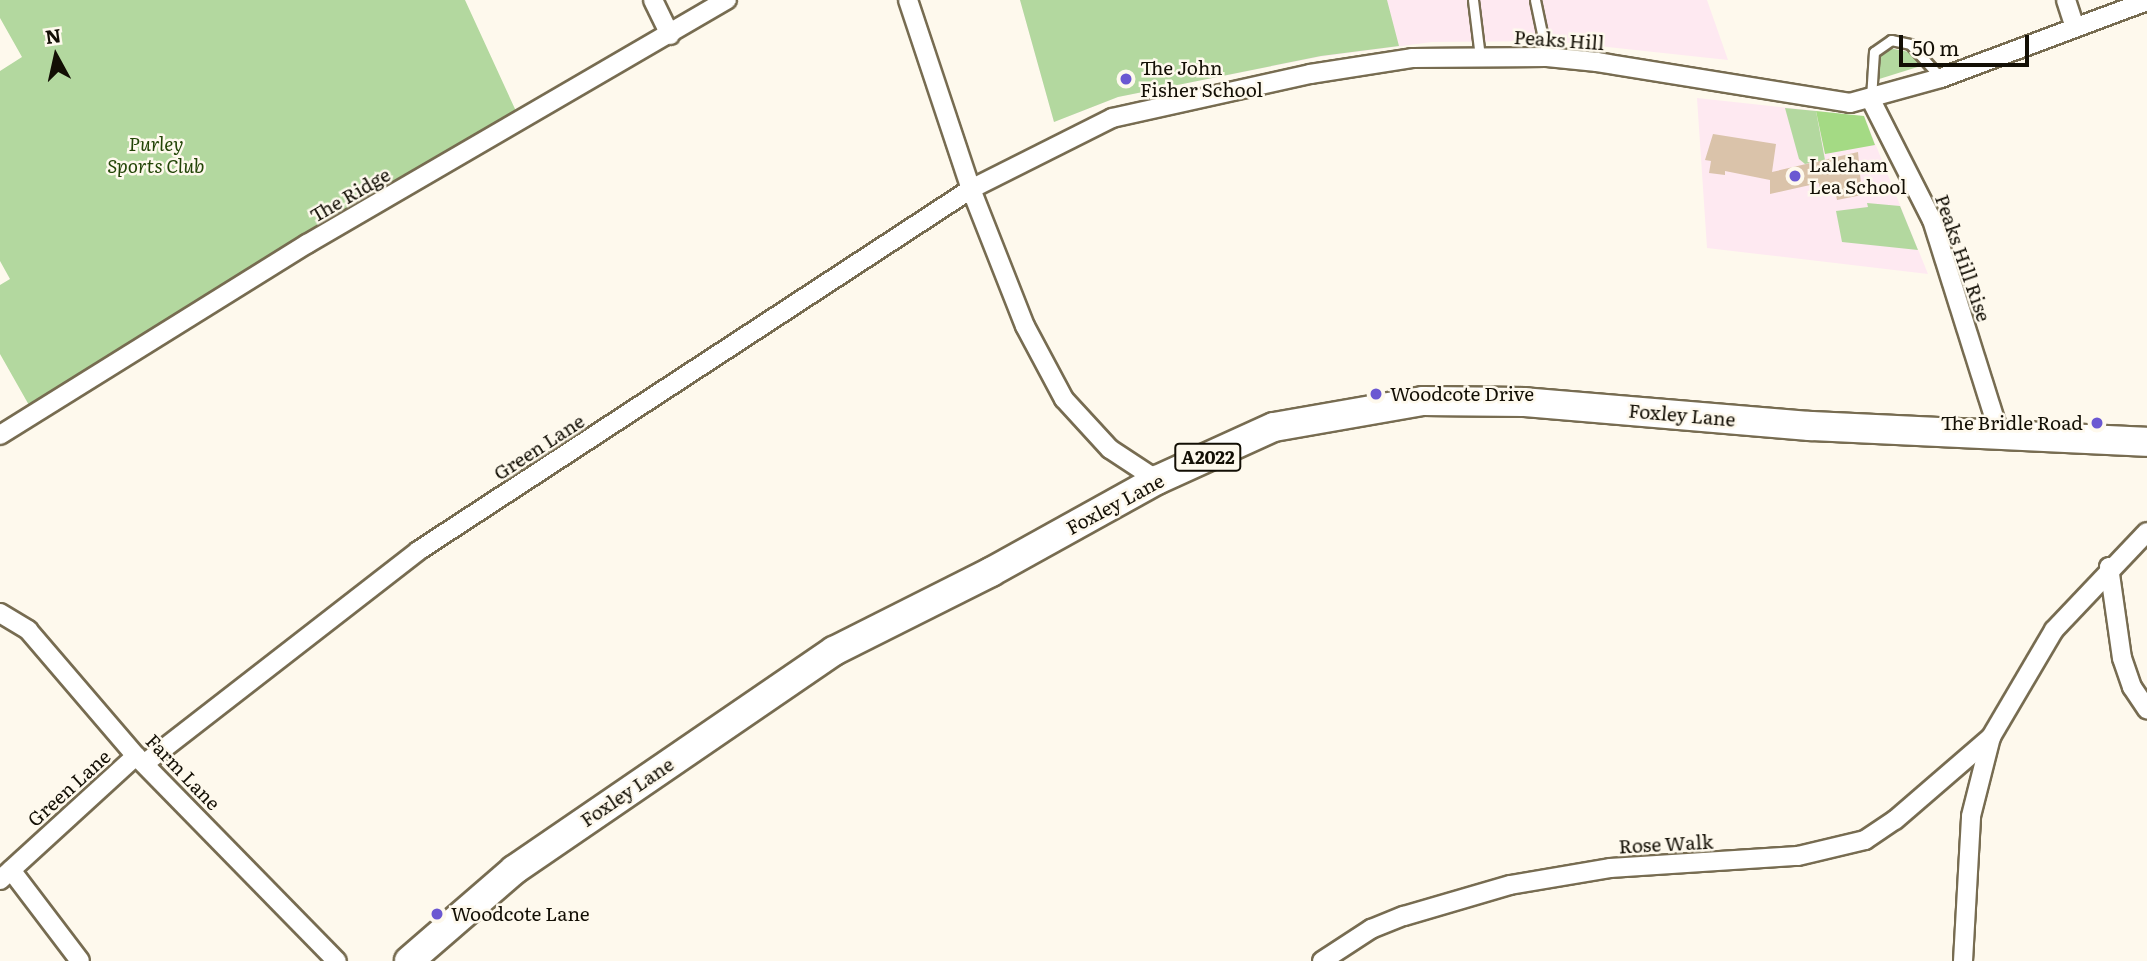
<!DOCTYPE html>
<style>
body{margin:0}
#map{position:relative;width:2147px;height:961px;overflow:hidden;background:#fef9ed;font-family:Literata,serif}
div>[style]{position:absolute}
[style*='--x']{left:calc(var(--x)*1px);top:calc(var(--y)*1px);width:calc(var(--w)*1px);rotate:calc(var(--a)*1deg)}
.education>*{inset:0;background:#fee9f1}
.green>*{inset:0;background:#b3d89f}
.forest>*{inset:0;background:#a4da84}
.building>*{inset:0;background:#dac3aa}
.roads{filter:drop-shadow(2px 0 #776c51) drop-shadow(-2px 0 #776c51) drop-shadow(0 2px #776c51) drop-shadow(0 -2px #776c51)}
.lane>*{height:9px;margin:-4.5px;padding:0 4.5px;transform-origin:4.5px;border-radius:4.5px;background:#fff}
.street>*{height:18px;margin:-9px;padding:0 9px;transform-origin:9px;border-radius:9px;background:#fff}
.primary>*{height:28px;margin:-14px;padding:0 14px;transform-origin:14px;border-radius:14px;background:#fff}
.dots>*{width:19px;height:19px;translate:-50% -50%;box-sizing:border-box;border:4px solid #fef9ed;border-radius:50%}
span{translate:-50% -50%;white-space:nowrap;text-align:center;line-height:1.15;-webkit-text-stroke:5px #fef9ed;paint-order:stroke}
.shield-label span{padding:2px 5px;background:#fef9ed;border:2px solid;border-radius:5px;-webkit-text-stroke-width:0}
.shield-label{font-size:18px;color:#130f05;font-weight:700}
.street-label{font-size:19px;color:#130f05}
.poi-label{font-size:19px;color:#130f05}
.left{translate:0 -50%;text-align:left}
.right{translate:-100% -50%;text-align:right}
.park-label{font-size:19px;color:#234507;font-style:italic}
.north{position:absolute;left:21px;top:21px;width:70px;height:70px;-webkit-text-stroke:5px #fef9ed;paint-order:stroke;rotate:352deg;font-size:19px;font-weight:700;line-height:28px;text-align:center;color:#130f05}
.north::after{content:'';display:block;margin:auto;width:24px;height:32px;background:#130f05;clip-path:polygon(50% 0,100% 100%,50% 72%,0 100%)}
.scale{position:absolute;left:1899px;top:35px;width:130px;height:32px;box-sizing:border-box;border:4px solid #130f05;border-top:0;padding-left:9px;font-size:21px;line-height:24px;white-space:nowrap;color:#130f05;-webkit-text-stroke:5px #fef9ed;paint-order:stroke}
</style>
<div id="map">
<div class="education">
<div style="clip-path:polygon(1020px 0,1707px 0,1728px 60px,1552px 41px,1432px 42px,1319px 57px,1118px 97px,1054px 122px)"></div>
<div style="clip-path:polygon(1697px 98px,1864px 116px,1928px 274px,1707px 248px)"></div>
</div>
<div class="green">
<div style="clip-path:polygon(0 0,465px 0,521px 122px,34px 414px,0 354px,0 285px,10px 279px,0 261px,0 71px,22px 57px,0 18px)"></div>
<div style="clip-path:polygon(1020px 0,1387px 0,1399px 46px,1321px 56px,1118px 97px,1054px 122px)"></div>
<div style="clip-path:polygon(1889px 48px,1909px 52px,1924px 65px,1876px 80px,1877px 54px)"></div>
<div style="clip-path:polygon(1785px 108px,1816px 111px,1825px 160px,1805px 164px,1799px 159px)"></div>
<div style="clip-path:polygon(1867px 203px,1900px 206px,1918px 250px,1842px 242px,1836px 211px,1868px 207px)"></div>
</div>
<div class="forest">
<div style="clip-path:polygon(1816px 111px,1864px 116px,1875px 145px,1825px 154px)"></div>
</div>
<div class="building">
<div style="clip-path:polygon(1713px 134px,1776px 144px,1772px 172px,1858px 152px,1862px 195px,1837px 200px,1835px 191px,1821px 194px,1819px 183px,1770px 194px,1770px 180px,1725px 171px,1725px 175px,1709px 173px,1711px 161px,1705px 160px)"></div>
</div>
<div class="roads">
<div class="lane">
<div style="--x:1473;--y:0;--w:57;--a:83"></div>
<div style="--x:1535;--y:0;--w:58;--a:78.1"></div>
<div style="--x:1871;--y:98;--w:46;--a:-86.3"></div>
<div style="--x:1874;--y:52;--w:21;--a:-35"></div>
<div style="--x:1891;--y:40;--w:19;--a:12"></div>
<div style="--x:1910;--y:44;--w:46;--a:47.6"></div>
</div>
<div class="street">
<div style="--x:653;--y:0;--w:39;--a:64"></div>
<div style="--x:908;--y:0;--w:199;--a:71.6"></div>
<div style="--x:971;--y:189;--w:147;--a:68.5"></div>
<div style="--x:1025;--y:326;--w:83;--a:61.9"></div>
<div style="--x:1064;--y:399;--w:68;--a:47.4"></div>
<div style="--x:1110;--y:449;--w:56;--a:33.4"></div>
<div style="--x:2066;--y:0;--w:29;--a:72"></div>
<div style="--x:1871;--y:100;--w:135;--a:63.1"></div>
<div style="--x:1932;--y:220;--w:226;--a:72.5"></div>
<div style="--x:0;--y:435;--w:362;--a:-31.9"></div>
<div style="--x:307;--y:244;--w:486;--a:-30.2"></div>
<div style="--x:2109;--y:567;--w:92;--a:81.9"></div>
<div style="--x:2122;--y:658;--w:31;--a:71"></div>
<div style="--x:2132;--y:687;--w:27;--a:56"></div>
<div style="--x:0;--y:613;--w:33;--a:31"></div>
<div style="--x:28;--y:630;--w:166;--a:49.4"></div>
<div style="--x:136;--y:756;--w:287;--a:45.6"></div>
<div style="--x:145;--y:763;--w:346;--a:-37.8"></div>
<div style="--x:418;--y:551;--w:661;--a:-33.21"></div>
<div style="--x:971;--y:189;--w:158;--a:-26.7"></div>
<div style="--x:1112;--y:118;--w:203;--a:-12.5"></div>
<div style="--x:1310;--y:74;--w:103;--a:-8.9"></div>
<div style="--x:1412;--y:58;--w:135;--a:-0.4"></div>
<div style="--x:1547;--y:57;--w:50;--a:5.7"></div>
<div style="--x:1597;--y:62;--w:256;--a:9.2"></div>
<div style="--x:1850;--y:103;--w:94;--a:-15.4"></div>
<div style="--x:1941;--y:78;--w:220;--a:-20.5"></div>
<div style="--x:11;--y:870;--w:114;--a:52.8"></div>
<div style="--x:0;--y:880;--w:184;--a:-42.4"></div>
<div style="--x:1322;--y:961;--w:59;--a:-33.1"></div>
<div style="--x:1371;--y:929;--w:35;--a:-22"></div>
<div style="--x:1404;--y:916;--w:110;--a:-16.3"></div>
<div style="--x:1510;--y:885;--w:101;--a:-9.6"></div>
<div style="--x:1610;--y:868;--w:188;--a:-3.7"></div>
<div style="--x:1798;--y:856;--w:69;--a:-13.4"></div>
<div style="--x:1865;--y:840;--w:36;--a:-34"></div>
<div style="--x:1895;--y:820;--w:127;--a:-40.8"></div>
<div style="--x:1963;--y:961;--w:145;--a:-86.8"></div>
<div style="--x:1971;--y:816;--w:81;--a:-75.8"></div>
<div style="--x:1991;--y:737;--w:124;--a:-59.5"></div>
<div style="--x:2054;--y:630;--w:135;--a:-46.5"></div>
</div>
<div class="primary">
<div style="--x:409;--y:961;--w:139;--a:-40.9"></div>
<div style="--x:514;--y:870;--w:388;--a:-34.4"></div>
<div style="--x:834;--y:651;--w:176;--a:-26.7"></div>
<div style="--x:991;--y:572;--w:190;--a:-29"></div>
<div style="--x:1157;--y:480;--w:128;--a:-24.4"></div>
<div style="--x:1274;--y:427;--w:151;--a:-9.9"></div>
<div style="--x:1423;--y:401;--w:101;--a:0.6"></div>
<div style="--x:1524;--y:402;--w:287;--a:4.8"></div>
<div style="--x:1810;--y:426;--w:337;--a:2.7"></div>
</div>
</div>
<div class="dots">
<div style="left:1126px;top:79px;background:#6b58d2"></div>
<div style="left:1795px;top:176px;background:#6b58d2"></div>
<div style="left:1376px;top:394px;background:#6b58d2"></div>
<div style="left:2097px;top:423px;background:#6b58d2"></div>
<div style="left:437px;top:914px;background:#6b58d2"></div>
</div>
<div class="shield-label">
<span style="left:1208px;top:457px">A2022</span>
</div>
<div class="street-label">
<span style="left:1559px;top:40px;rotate:4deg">Peaks Hill</span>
<span style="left:350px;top:195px;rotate:-30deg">The Ridge</span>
<span style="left:1963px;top:258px;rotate:71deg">Peaks Hill Rise</span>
<span style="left:1682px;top:415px;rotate:5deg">Foxley Lane</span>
<span style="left:539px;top:447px;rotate:-33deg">Green Lane</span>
<span style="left:1115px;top:504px;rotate:-28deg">Foxley Lane</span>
<span style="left:183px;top:772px;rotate:46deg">Farm Lane</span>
<span style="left:69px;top:788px;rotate:-42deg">Green Lane</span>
<span style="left:627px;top:792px;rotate:-34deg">Foxley Lane</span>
<span style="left:1666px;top:844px;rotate:-3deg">Rose Walk</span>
</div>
<div class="poi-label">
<span class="left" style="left:1140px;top:79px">The John<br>Fisher School</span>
<span class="left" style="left:1809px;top:176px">Laleham<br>Lea School</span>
<span class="left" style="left:1390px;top:394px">Woodcote Drive</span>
<span class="right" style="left:2083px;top:423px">The Bridle Road</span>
<span class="left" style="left:451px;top:914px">Woodcote Lane</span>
</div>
<div class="park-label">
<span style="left:156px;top:155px">Purley<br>Sports Club</span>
</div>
<div class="north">N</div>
<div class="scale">50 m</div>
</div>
